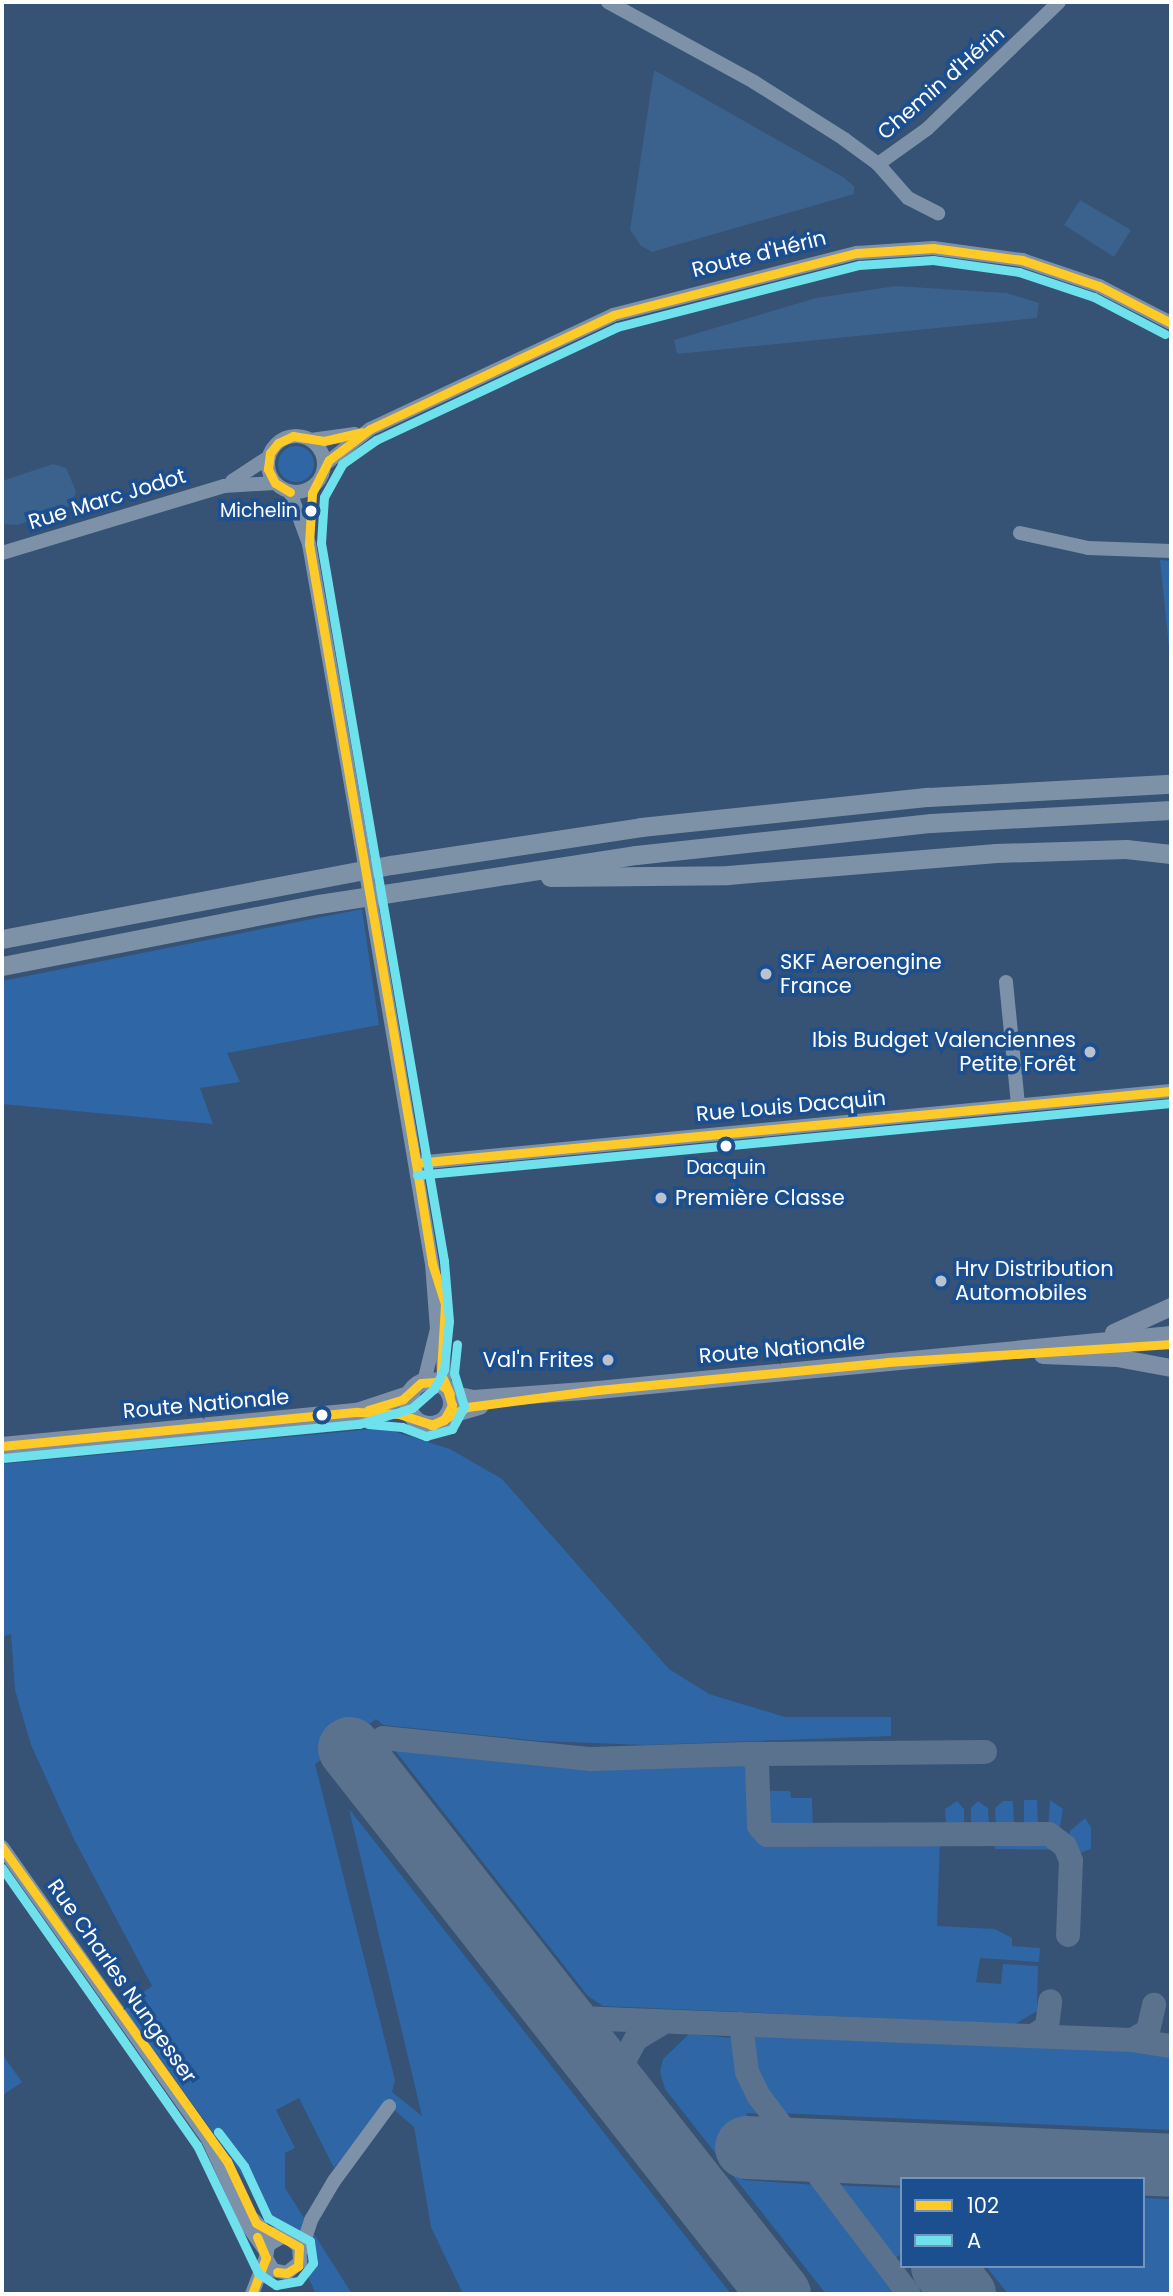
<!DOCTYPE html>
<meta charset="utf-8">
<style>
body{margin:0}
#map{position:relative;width:1173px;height:2296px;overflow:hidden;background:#365274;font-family:Poppins,sans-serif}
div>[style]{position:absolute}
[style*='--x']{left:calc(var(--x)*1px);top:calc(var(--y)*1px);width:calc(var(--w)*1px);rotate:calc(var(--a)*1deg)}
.green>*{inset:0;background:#2f66a5}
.round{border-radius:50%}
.water>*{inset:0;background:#3b618d}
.taxiway>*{height:24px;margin:-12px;padding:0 12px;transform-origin:12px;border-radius:12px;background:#5a728e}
.runway>*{height:63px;margin:-31.5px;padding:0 31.5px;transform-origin:31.5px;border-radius:31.5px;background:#5a728e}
.minor>*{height:14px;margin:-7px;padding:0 7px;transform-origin:7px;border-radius:7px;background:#7d92a8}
.minor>.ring{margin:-7px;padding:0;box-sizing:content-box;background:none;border:14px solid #7d92a8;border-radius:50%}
.major>*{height:18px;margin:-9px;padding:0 9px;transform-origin:9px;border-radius:9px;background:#7d8ea7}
.major>.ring{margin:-9px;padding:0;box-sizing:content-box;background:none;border:18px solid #7d8ea7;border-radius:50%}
.highway>*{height:19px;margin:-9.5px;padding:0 9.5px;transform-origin:9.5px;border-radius:9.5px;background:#7e92a7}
.minor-bridge>*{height:14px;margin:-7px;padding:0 7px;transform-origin:7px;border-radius:7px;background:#7d92a8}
.bus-1>*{height:9px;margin:-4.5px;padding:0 4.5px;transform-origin:4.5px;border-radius:4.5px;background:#feca28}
.bus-2>*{height:9px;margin:-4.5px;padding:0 4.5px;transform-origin:4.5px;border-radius:4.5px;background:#6ee1ec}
.dots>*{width:19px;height:19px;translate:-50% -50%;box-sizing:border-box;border:4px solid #1b4f8f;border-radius:50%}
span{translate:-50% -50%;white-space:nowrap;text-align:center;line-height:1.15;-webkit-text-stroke:7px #1b4f8f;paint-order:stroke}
.bus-label{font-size:19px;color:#fff}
.right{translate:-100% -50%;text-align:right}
.street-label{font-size:21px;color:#fff}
.poi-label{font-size:21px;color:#fff}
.left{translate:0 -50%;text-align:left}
.frame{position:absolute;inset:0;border:4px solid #fff;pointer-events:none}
.legend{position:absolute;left:900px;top:2177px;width:245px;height:91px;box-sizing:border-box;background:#1b4f8f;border:2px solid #7695bc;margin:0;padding:9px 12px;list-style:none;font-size:21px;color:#fff}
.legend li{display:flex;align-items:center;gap:14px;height:35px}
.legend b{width:35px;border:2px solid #7695bc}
</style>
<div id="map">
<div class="green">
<div class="round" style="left:278px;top:446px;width:36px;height:36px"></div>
<div style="clip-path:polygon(1160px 560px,1171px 561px,1171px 667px)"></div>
<div style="clip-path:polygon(362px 909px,379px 1025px,227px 1053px,240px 1082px,200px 1088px,213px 1124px,2px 1104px,2px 981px)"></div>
<div style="clip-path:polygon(383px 1428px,450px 1449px,502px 1479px,669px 1669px,709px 1694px,785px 1717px,891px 1717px,891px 1736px,645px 1745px,540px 1741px,383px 1725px,376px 1719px,315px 1764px,395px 2080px,392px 2092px,422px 2116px,349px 1809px,731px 2294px,463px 2294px,431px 2227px,414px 2127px,385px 2102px,334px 2168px,299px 2098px,276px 2110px,295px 2148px,285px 2153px,285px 2188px,352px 2294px,316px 2294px,305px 2270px,217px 2138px,123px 2007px,152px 1986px,74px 1839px,31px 1745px,15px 1690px,11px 1634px,2px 1637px,2px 1464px)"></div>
<div style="clip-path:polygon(390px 1744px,591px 1764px,742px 1761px,753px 1771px,754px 1827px,763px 1839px,940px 1838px,937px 1926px,995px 1929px,1012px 1938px,1012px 1946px,1040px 1948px,1039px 1962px,980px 1958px,976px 1982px,1001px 1984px,1003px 1964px,1038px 1966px,1037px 2011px,1015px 2024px,603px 2006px,588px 1996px)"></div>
<div style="clip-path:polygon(763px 1791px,790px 1791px,791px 1798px,812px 1798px,813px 1831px,780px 1830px,763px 1817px)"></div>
<div style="clip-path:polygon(1024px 1800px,1037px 1800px,1038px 1827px,1024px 1827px)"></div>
<div style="clip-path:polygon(1050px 1800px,1063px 1809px,1059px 1833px,1048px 1827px)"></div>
<div style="clip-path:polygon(957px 1801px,964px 1809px,964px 1829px,946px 1824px,945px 1809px)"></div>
<div style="clip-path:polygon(978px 1801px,988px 1808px,989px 1828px,971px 1829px,971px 1808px)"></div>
<div style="clip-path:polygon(1003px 1801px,1013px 1801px,1014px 1827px,996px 1828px,995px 1808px)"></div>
<div style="clip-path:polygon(1085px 1818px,1091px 1827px,1091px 1849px,1077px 1854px,1068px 1840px,1070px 1831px)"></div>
<div style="clip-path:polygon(1044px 1837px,1061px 1850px,995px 1849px,995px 1838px)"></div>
<div style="clip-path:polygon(689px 2034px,734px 2038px,743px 2081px,763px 2114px,747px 2113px,743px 2180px,816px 2185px,901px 2294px,826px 2294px,665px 2089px,660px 2072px,663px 2059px)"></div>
<div style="clip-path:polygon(747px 2036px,1171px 2053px,1171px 2130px,777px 2113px,753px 2075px)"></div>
<div style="clip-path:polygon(2px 2054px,22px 2082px,2px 2096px)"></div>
<div style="clip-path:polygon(831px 2185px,902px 2188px,902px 2253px,891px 2262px)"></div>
<div style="clip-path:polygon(1143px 2198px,1171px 2199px,1171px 2294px,1008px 2294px,986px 2266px,1143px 2266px)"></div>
</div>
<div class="water">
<div style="clip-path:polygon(654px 70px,843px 177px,854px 186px,854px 194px,652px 252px,641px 246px,630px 230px)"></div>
<div style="clip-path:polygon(1080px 200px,1131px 230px,1114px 257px,1064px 225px)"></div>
<div style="clip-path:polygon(896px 286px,1007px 293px,1039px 303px,1037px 318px,677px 354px,674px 340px,816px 298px)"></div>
<div style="clip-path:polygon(53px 464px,66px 468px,76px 491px,72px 505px,18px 525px,2px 524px,2px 481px)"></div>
</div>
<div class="taxiway">
<div style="--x:748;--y:1754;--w:237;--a:-0.5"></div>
<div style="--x:374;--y:1780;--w:25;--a:-106"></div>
<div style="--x:367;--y:1756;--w:24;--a:-48"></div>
<div style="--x:383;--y:1738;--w:209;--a:5.8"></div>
<div style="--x:591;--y:1759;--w:157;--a:-1.8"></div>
<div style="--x:748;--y:1754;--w:12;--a:42"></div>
<div style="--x:757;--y:1762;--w:64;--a:88.2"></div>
<div style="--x:759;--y:1826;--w:12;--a:48"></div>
<div style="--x:767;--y:1835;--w:282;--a:-0.2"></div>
<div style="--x:1049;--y:1834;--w:20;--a:37"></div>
<div style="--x:1065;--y:1846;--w:16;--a:68"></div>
<div style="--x:1071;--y:1861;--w:74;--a:92.3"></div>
<div style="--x:550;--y:2002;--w:33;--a:29"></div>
<div style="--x:579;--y:2018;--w:553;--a:2.28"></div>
<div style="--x:1132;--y:2040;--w:39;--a:9"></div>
<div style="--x:741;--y:2024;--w:48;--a:82.9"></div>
<div style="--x:747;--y:2072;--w:25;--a:64"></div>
<div style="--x:758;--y:2095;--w:250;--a:52.8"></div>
<div style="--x:1033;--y:2036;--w:17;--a:-33"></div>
<div style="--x:1047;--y:2027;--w:26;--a:-83"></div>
<div style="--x:1132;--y:2040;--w:18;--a:-29"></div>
<div style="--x:1148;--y:2031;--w:27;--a:-77"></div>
<div style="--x:630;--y:2104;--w:24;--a:-112"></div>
<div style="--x:621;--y:2082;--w:17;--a:-87"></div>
<div style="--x:622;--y:2065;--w:30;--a:-62"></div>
<div style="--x:636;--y:2039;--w:33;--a:-31"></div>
</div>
<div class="runway">
<div style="--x:349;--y:1748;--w:695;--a:51.78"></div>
<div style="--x:746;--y:2147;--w:425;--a:2.4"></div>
<div style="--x:942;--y:2266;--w:36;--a:52"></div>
</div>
<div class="minor">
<div style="--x:608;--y:2;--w:166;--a:28.7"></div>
<div style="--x:754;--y:82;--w:107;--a:32.3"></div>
<div style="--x:844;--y:139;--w:42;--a:36.3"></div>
<div style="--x:878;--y:164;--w:45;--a:48.6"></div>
<div style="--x:908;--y:198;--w:34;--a:27"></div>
<div style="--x:878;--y:164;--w:60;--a:-35.5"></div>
<div style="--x:927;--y:129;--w:183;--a:-43.9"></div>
<div class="ring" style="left:268px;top:436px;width:42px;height:42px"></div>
<div style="--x:311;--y:440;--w:44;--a:-7.8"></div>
<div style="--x:324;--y:465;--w:58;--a:-38"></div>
<div style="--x:370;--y:429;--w:268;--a:-25.1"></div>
<div style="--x:613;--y:315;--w:252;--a:-14.3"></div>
<div style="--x:857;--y:253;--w:76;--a:-3.8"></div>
<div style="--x:933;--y:248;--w:90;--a:7.7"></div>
<div style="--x:1022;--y:260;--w:81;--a:18.7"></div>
<div style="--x:1099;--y:286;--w:81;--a:27.2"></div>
<div style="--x:232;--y:481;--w:44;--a:-33"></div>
<div style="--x:290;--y:492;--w:55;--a:69.9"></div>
<div style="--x:309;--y:544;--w:303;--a:80.1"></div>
<div style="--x:1020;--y:533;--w:70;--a:12.4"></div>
<div style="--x:1088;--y:548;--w:83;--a:2.1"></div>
<div style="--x:2;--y:553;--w:232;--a:-16.8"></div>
<div style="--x:224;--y:486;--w:51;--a:-3.4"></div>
<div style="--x:375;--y:927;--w:341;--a:80.4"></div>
<div style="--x:432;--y:1263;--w:66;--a:85.7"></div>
<div style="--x:437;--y:1329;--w:55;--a:103.8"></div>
<div style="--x:1006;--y:982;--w:124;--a:84.4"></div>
<div style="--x:416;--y:1163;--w:758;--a:-5.45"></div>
<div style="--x:443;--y:1353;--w:33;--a:88"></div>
<div style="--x:2;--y:1847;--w:357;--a:54.8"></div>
<div style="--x:208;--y:2139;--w:96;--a:65.3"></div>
<div style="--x:248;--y:2226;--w:32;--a:55"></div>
<div style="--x:254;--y:2220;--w:16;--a:47"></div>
<div style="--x:265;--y:2232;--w:27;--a:15"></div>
<div style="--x:291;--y:2239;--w:11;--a:45"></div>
<div style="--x:299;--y:2247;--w:15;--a:86"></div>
<div style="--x:300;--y:2262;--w:17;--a:140"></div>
<div style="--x:287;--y:2273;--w:14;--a:-168"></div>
<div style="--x:273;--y:2270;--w:14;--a:-120"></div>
<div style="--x:266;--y:2258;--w:13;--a:-81"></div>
<div style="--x:268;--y:2245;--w:14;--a:-30"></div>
<div style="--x:301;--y:2251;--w:33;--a:-72"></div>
<div style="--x:311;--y:2220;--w:45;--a:-59.5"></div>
<div style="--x:334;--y:2181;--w:93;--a:-53.7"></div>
<div style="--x:252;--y:2294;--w:39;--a:-69"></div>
</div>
<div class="major">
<div style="--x:1114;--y:1333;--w:63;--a:-24.5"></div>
<div style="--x:1043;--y:1355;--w:74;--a:2.3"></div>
<div style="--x:1117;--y:1358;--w:55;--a:10.5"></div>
<div class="ring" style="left:408px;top:1381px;width:26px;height:26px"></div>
<div style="--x:450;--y:1394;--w:25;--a:12"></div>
<div style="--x:474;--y:1399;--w:124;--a:-4.2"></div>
<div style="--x:598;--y:1390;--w:576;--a:-5.48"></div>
<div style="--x:448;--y:1415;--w:33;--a:-16"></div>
<div style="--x:2;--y:1446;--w:357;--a:-5.5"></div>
<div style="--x:357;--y:1412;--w:57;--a:-18.4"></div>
</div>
<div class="highway">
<div style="--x:550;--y:877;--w:178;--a:-0.6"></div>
<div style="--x:728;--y:875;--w:269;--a:-4.7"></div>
<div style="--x:996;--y:853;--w:130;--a:-1.8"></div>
<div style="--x:1126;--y:849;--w:45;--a:6.3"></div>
<div style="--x:2;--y:939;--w:396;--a:-10.8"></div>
<div style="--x:391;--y:865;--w:253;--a:-8.6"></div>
<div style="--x:641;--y:827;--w:289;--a:-6"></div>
<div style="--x:928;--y:797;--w:243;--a:-3.1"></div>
<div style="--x:2;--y:966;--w:323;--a:-11.1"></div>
<div style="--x:319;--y:904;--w:321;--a:-8.8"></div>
<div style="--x:636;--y:855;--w:297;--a:-6.2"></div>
<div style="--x:931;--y:823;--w:240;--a:-3.1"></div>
</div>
<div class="minor-bridge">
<div style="--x:361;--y:842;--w:86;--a:80.6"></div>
</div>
<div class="bus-1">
<div style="--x:290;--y:492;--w:17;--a:-149"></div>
<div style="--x:275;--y:483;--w:16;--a:-117"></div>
<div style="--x:268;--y:469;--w:16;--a:-83"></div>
<div style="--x:270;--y:453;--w:13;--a:-51"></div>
<div style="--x:278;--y:443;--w:17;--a:-25"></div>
<div style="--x:293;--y:436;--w:31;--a:9"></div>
<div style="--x:324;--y:441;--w:39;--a:-13"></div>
<div style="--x:412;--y:1139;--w:126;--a:80.8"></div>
<div style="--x:432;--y:1263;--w:43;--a:72.4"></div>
<div style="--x:445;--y:1304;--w:70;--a:93.3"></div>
<div style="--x:441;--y:1374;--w:22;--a:66"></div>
<div style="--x:416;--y:1163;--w:628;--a:-99.81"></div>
<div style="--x:309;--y:544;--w:51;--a:-86.6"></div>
<div style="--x:312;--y:493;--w:37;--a:-63"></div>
<div style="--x:329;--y:460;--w:51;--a:-37.1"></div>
<div style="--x:370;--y:429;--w:268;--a:-25.1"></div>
<div style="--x:613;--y:315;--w:252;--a:-14.3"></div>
<div style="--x:857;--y:253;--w:76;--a:-3.8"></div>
<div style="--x:933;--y:248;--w:90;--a:7.7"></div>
<div style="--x:1022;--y:260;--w:81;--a:18.7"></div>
<div style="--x:1099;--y:286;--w:81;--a:27.2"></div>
<div style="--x:416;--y:1163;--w:758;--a:-5.45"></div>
<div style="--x:368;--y:1410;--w:37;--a:-17"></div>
<div style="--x:403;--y:1399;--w:24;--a:-42"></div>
<div style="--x:421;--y:1383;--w:15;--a:-4"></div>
<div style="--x:436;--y:1382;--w:13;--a:32"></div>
<div style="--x:447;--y:1389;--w:17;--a:73"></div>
<div style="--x:452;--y:1405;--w:17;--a:118"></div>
<div style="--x:444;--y:1420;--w:14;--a:159"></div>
<div style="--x:2;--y:1446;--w:357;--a:-5.5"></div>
<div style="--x:357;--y:1412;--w:42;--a:2.7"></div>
<div style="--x:399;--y:1414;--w:36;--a:18"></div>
<div style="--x:433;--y:1425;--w:38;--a:-28"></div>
<div style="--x:467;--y:1407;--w:132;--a:-7.4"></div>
<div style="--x:598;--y:1390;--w:290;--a:-5.5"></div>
<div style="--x:887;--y:1362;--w:285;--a:-3.6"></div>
<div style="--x:2;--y:1847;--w:386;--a:54.4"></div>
<div style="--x:227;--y:2161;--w:68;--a:64.9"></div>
<div style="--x:256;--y:2223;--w:49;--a:29.2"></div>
<div style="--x:299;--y:2247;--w:19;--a:93"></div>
<div style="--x:298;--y:2266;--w:13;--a:148"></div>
<div style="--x:287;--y:2273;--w:10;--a:-174"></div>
<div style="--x:252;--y:2294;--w:39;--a:-69"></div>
<div style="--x:266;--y:2258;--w:23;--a:-113"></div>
</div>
<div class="bus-2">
<div style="--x:417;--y:1175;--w:757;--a:-5.45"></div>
<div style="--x:368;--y:1424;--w:34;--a:5"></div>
<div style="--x:402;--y:1427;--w:26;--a:21"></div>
<div style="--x:426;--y:1436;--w:27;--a:-15"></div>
<div style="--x:452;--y:1429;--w:26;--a:-62"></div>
<div style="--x:464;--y:1406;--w:34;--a:-107"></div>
<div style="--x:454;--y:1373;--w:29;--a:-84"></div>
<div style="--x:3;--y:1458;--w:358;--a:-5.5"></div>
<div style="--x:359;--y:1424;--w:55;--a:-16.8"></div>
<div style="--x:412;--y:1408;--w:29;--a:-41"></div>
<div style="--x:434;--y:1389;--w:22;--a:-63"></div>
<div style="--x:444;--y:1369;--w:48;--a:-84.1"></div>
<div style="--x:449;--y:1321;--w:60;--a:-94.8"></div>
<div style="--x:444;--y:1261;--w:728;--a:-99.72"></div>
<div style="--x:321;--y:543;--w:46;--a:-86.3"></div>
<div style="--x:324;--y:497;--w:38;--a:-61"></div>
<div style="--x:342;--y:464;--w:42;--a:-35.2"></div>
<div style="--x:376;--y:440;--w:266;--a:-25.1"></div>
<div style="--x:617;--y:327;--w:250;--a:-14.4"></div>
<div style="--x:859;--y:265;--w:74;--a:-3.9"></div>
<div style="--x:933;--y:260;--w:87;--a:7.9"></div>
<div style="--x:1019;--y:272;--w:79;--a:18.4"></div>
<div style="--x:1094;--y:297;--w:80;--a:27.5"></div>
<div style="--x:2;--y:1868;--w:339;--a:54.9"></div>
<div style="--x:197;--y:2145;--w:142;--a:64.5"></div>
<div style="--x:258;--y:2273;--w:22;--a:34"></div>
<div style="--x:276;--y:2285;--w:23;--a:-10"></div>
<div style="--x:299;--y:2281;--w:23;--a:-52"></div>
<div style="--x:313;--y:2263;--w:22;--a:-98"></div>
<div style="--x:310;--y:2241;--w:48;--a:-151.3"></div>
<div style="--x:268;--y:2218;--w:57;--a:-114.8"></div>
<div style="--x:244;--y:2166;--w:43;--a:-127.4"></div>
</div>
<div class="dots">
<div style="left:311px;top:511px;background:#fff"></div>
<div style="left:766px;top:974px;background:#b9c2ce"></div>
<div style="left:1090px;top:1052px;background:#b9c2ce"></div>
<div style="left:726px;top:1146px;background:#fff"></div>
<div style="left:661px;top:1198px;background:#b9c2ce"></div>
<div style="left:941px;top:1281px;background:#b9c2ce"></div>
<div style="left:608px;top:1360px;background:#b9c2ce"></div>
<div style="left:322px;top:1415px;background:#fff"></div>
</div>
<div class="bus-label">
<span class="right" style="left:298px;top:511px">Michelin</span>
<span style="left:726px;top:1168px">Dacquin</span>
</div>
<div class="street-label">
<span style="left:941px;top:83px;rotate:-41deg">Chemin d'Hérin</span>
<span style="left:759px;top:254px;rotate:-14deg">Route d'Hérin</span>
<span style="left:107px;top:499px;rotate:-17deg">Rue Marc Jodot</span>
<span style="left:791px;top:1106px;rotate:-5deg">Rue Louis Dacquin</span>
<span style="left:782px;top:1349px;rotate:-5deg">Route Nationale</span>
<span style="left:206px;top:1404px;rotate:-5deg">Route Nationale</span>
<span style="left:122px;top:1981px;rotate:55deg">Rue Charles Nungesser</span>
</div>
<div class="poi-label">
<span class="left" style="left:780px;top:974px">SKF Aeroengine<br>France</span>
<span class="right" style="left:1076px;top:1052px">Ibis Budget Valenciennes<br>Petite Forêt</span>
<span class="left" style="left:675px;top:1198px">Première Classe</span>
<span class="left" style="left:955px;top:1281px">Hrv Distribution<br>Automobiles</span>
<span class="right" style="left:594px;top:1360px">Val'n Frites</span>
</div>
<div class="frame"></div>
<ul class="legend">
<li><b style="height:9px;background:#feca28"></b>102</li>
<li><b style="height:9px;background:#6ee1ec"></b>A</li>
</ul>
</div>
